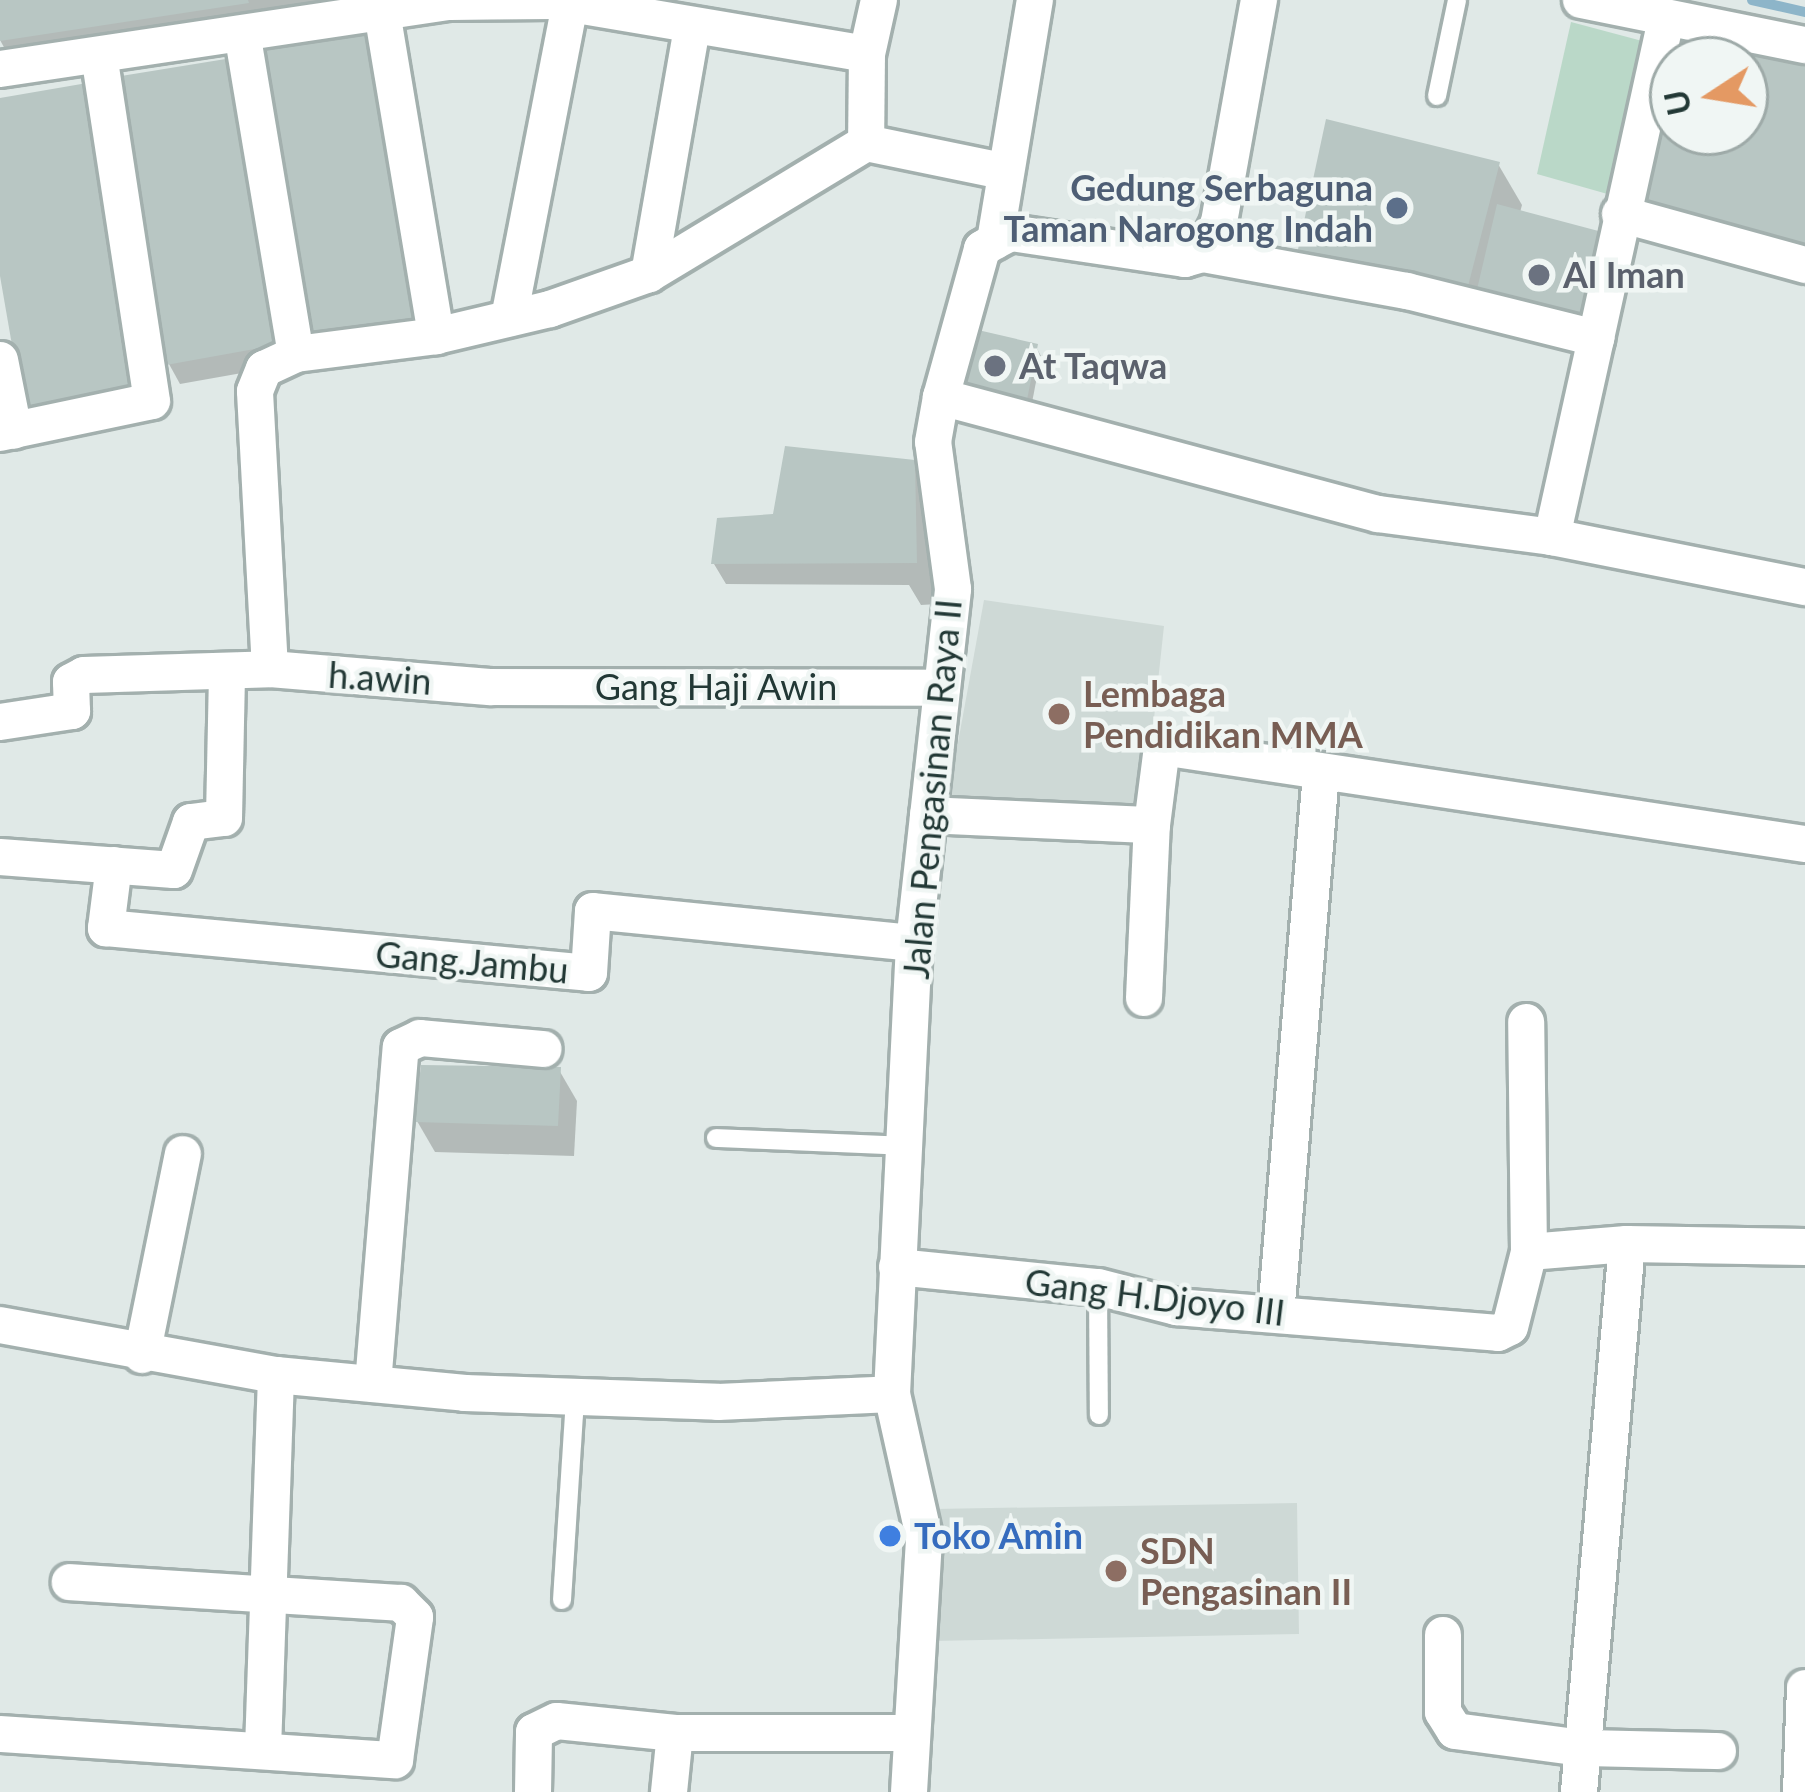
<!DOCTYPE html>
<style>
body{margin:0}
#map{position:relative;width:1805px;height:1792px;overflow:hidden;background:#e0e9e7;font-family:Lato,sans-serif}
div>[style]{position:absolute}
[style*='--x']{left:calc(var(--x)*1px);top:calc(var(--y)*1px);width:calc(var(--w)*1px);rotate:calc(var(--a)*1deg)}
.built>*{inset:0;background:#ced9d6}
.green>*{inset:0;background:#bad8c8}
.shadow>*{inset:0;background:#0003}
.stream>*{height:10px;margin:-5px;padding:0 5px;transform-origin:5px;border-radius:5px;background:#8db5c9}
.building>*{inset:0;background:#b8c6c3}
.roads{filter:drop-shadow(3px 0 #a3b0ae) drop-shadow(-3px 0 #a3b0ae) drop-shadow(0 3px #a3b0ae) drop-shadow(0 -3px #a3b0ae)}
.service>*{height:18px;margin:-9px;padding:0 9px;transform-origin:9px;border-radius:9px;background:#fff}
.minor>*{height:36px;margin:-18px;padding:0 18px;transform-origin:18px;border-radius:18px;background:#fff}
.tertiary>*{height:36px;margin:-18px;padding:0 18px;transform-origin:18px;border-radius:18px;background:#fff}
.dots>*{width:33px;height:33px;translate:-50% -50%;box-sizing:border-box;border:6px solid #f0f6f4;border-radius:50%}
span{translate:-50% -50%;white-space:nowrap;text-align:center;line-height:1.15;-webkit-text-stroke:9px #f0f6f4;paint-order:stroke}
.service-label{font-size:36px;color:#4e5e75;font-weight:700}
.right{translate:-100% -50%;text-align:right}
.worship-label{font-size:36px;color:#5b616d;font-weight:700}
.left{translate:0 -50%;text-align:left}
.street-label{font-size:36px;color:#223835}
.education-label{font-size:36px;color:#785e54;font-weight:700}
.shop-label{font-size:36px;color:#366cbe;font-weight:700}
.north{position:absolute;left:1649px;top:36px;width:120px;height:120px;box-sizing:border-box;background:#f0f6f4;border:3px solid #9eaaa8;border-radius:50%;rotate:258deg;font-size:33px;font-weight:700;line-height:48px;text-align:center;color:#223835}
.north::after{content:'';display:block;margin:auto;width:42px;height:54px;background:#e49963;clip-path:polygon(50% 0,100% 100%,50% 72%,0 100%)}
</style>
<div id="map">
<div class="built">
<div style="clip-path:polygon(984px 600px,1164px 626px,1144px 811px,947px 803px)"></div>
<div style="clip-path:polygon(1297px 1503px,1299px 1634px,933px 1641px,934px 1509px)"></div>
</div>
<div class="green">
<div style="clip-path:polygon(1571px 22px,1646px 42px,1611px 195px,1537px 174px)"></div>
</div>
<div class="shadow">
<div style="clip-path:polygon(0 0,355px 0,11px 60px,0 40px)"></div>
<div style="clip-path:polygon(119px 80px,298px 363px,180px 384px,169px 364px)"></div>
<div style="clip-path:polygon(1498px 164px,1522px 205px,1489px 329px,1323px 295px,1300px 254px)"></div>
<div style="clip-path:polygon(1036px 347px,1041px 356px,1030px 413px,961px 397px)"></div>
<div style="clip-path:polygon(913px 463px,937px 504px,938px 604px,921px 605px,909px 585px,726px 584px,714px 564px,776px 517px)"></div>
<div style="clip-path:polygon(559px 1070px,577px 1101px,574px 1156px,435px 1152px,417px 1121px)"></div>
</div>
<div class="stream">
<div style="--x:1752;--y:0;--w:54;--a:12.8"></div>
</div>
<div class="building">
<div style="clip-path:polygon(0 0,248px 0,249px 3px,0 41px)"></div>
<div style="clip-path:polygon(1679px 30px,1805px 63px,1805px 257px,1633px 212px,1673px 61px,1673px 132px,1745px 132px,1745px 60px,1672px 60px)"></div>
<div style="clip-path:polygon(377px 31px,422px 319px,299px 337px,255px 50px)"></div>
<div style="clip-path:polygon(238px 57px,288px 343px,166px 365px,115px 77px)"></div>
<div style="clip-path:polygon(93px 82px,148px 399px,25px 420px,0 276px,0 98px)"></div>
<div style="clip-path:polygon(1326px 119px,1500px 162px,1467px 290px,1297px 254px)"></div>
<div style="clip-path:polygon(1497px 204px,1606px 233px,1588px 327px,1475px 298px)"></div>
<div style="clip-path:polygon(965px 327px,1038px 344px,1026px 405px,953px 388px)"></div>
<div style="clip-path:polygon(785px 446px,915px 460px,917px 563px,711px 564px,717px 518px,773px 514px)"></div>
<div style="clip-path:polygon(421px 1065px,561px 1067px,558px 1126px,414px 1122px)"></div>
</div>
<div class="roads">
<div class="service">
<div style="--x:1437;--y:96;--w:98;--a:-78.2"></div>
<div style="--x:716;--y:1138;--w:190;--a:2.4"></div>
<div style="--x:1098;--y:1287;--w:128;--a:89.6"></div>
<div style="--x:562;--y:1600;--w:201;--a:-86.3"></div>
</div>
<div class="minor">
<div style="--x:380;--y:0;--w:341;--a:80.5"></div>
<div style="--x:243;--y:38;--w:320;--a:80.5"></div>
<div style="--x:867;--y:54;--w:89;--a:90.6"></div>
<div style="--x:866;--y:143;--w:139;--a:11.6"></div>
<div style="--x:0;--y:69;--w:455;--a:-8.5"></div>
<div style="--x:450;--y:2;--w:103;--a:-0.6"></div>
<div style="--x:553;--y:1;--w:318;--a:9.6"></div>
<div style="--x:867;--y:54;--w:55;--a:-77.5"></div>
<div style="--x:1620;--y:214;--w:192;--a:15.4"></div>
<div style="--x:995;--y:241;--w:244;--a:-80.6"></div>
<div style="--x:1203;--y:254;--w:207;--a:10.3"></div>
<div style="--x:1407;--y:291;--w:195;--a:14"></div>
<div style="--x:1596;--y:338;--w:327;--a:-77.6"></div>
<div style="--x:649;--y:274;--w:251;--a:-80.1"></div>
<div style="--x:509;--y:318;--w:320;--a:-79"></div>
<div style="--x:0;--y:360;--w:72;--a:78.8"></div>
<div style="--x:941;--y:397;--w:452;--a:15"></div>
<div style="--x:1378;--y:514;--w:176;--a:7.5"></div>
<div style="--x:1552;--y:537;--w:258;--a:11.2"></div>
<div style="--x:0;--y:433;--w:155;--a:-11.9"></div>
<div style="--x:152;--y:401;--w:349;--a:-98.7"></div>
<div style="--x:1552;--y:537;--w:204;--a:-77.5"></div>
<div style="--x:270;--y:669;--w:278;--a:-93.1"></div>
<div style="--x:255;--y:391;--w:24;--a:-68"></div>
<div style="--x:264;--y:369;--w:35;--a:-25"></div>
<div style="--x:296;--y:354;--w:141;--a:-7.3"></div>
<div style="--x:436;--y:336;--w:117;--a:-13.3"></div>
<div style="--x:550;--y:309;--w:105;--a:-19.5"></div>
<div style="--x:649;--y:274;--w:253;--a:-31.1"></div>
<div style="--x:0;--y:722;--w:73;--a:-8.7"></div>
<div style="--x:72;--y:711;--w:29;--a:-92"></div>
<div style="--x:71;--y:682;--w:15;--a:-28"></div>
<div style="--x:84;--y:675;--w:186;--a:-1.8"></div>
<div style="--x:270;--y:669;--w:222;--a:4.7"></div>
<div style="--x:491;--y:687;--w:451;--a:0.1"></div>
<div style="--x:928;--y:815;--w:224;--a:2.6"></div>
<div style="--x:1152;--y:825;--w:79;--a:-82.7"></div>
<div style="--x:1162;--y:747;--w:650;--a:8.58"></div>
<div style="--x:0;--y:857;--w:174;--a:4.3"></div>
<div style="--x:174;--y:870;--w:51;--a:-70.5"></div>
<div style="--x:191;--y:822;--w:33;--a:-7"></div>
<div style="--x:224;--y:818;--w:147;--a:-88.8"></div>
<div style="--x:114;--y:865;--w:64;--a:97.2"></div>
<div style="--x:106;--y:928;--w:485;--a:5.3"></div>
<div style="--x:589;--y:973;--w:62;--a:-86.3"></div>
<div style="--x:593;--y:911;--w:323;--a:5.7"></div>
<div style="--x:1144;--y:998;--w:173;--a:-87.4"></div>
<div style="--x:1529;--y:1252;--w:98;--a:-4.7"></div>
<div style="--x:1627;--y:1244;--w:178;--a:1"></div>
<div style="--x:897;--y:1267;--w:202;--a:5.7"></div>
<div style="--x:1098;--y:1287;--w:81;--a:14.4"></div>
<div style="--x:1176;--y:1307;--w:323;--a:4.6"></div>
<div style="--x:1498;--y:1333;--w:13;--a:-27"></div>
<div style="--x:1510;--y:1327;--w:77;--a:-75.8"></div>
<div style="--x:1529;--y:1252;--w:230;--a:-90.7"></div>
<div style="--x:1276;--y:1314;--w:542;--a:-85.24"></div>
<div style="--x:142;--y:1355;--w:205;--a:-78.5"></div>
<div style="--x:373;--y:1384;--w:338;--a:-85.3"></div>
<div style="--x:401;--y:1047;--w:21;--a:-25"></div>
<div style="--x:420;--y:1038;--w:124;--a:5.1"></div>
<div style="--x:1443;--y:1635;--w:77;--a:90"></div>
<div style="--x:1443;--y:1712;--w:22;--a:58"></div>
<div style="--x:1455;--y:1731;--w:129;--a:7.6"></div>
<div style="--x:1583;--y:1748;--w:135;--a:1.3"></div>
<div style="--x:0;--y:1734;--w:396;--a:3.8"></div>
<div style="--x:395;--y:1760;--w:144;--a:-82"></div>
<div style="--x:415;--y:1617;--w:20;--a:-135"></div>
<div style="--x:401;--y:1603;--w:332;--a:-176.4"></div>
<div style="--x:263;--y:1749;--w:374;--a:-88"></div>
<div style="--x:533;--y:1792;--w:60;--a:-89"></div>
<div style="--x:534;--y:1732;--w:25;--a:-26"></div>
<div style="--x:557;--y:1721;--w:119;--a:5.8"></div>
<div style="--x:675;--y:1733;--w:233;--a:0"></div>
<div style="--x:669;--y:1792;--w:59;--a:-84.2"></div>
<div style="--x:1579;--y:1792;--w:550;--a:-84.99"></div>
<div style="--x:1801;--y:1792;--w:104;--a:-87.8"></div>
</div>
<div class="tertiary">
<div style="--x:1581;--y:0;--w:228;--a:11.4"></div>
<div style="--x:0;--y:1325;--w:280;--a:10.3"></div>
<div style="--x:276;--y:1375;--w:190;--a:5.4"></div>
<div style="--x:465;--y:1393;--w:253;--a:2"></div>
<div style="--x:718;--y:1402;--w:174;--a:-2.6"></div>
<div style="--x:909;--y:1792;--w:255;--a:-86.6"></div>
<div style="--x:924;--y:1537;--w:147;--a:-102.6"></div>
<div style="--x:892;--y:1394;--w:452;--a:-87.2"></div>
<div style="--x:914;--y:943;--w:356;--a:-83.7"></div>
<div style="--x:953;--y:589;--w:148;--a:-97.7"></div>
<div style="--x:933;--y:442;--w:46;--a:-79.9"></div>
<div style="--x:941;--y:397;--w:154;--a:-74.5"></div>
<div style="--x:982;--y:249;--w:15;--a:-32"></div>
<div style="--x:995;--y:241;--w:18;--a:-27"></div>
<div style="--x:1011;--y:233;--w:176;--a:8.5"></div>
<div style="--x:1185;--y:259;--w:19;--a:-16"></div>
<div style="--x:1203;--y:254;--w:36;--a:-63"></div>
<div style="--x:1219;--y:222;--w:226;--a:-79.8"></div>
</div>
</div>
<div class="dots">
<div style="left:1397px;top:208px;background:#5c6f8a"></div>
<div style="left:1539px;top:275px;background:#6b7280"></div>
<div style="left:995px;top:366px;background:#6b7280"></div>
<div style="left:1059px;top:714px;background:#8d6e63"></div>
<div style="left:890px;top:1536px;background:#3f7fe0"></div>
<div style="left:1116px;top:1571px;background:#8d6e63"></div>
</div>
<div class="service-label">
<span class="right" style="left:1373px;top:208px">Gedung Serbaguna<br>Taman Narogong Indah</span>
</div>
<div class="worship-label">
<span class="left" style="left:1563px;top:275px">Al Iman</span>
<span class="left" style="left:1019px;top:366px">At Taqwa</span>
</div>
<div class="street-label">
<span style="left:380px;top:678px;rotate:4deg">h.awin</span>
<span style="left:716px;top:687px">Gang Haji Awin</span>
<span style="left:932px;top:789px;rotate:-85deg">Jalan Pengasinan Raya II</span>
<span style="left:472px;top:962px;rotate:5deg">Gang.Jambu</span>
<span style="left:1155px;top:1297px;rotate:7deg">Gang H.Djoyo III</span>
</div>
<div class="education-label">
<span class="left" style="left:1083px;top:714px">Lembaga<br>Pendidikan MMA</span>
<span class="left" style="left:1140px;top:1571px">SDN<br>Pengasinan II</span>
</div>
<div class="shop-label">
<span class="left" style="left:914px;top:1536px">Toko Amin</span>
</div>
<div class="north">U</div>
</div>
